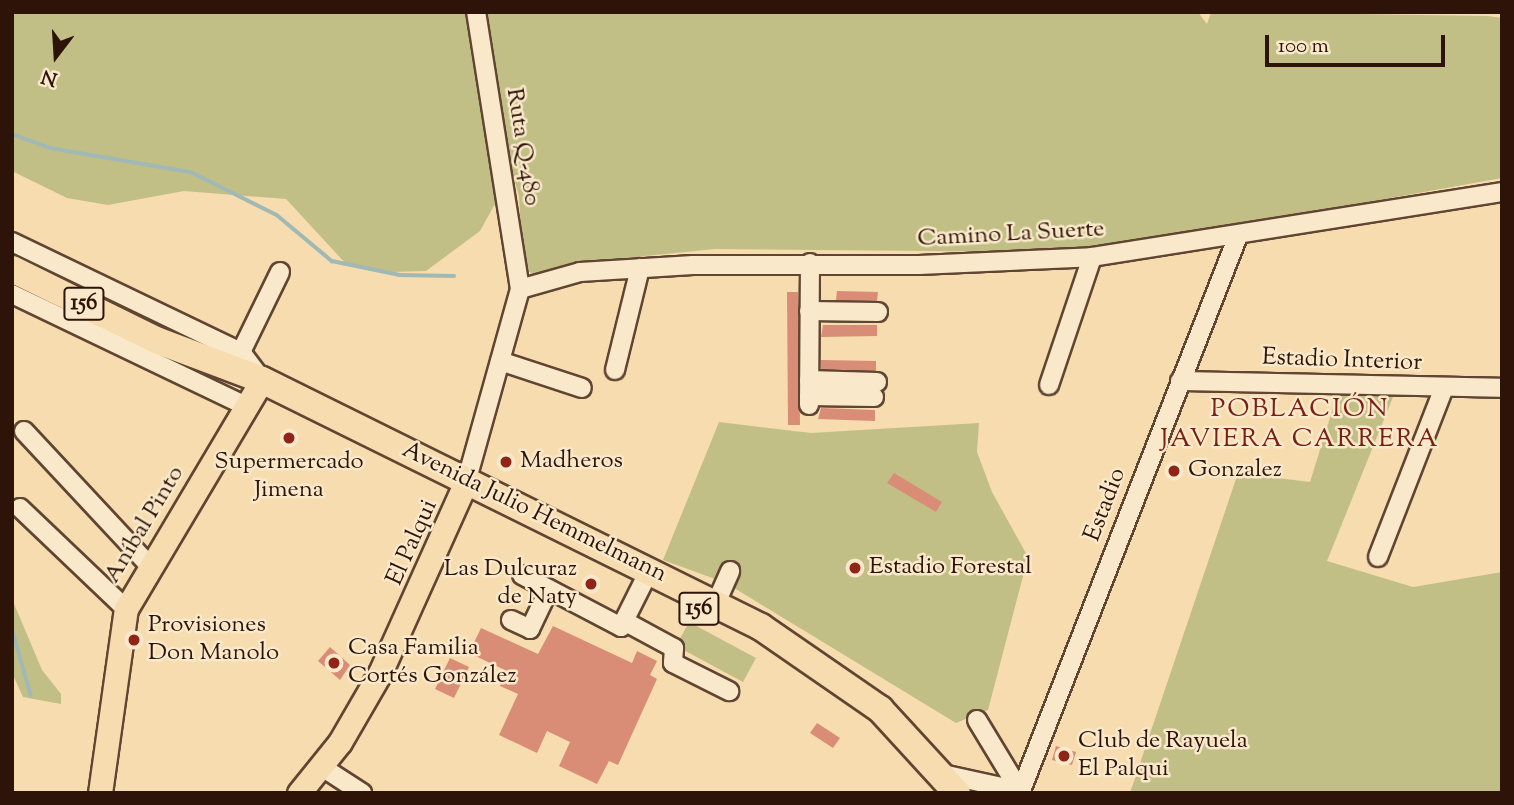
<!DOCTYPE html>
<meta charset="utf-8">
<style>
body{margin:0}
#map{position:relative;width:1514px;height:805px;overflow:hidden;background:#f6dcae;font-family:"Sorts Mill Goudy",serif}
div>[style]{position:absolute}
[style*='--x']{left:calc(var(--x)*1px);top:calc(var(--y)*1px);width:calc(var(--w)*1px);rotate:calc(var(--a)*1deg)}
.green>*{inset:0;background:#c2bf86}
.stream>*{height:3.5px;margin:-1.75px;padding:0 1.75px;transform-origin:1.75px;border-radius:1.75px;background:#a1b9b5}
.building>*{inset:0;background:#d98d76}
.roads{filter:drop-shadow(2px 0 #604532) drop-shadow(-2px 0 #604532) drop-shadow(0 2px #604532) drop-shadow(0 -2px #604532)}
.minor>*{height:18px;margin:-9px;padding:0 9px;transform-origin:9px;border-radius:9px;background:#f9e8ca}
.major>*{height:23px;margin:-11.5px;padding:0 11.5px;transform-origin:11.5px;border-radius:11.5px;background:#f6dcae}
.highway>*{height:26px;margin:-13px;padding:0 13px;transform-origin:13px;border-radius:13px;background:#f6dcae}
.dots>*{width:19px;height:19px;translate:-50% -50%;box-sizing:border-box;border:4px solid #f9e8ca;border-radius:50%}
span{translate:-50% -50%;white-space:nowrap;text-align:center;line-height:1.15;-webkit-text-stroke:5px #f9e8ca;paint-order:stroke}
.shield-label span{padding:2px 5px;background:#f9e8ca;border:2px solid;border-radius:5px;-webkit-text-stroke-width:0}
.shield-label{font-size:23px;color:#2e1308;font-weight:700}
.street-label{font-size:24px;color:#2e1308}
.poi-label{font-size:24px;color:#2e1308}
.left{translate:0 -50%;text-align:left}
.right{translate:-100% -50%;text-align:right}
.neighbourhood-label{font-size:26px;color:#7a1f14;letter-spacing:2px}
.frame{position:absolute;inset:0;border:14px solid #2e1308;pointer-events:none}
.north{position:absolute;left:21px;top:21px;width:70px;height:70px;-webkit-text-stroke:5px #f9e8ca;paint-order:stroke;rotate:197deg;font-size:19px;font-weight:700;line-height:28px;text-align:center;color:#2e1308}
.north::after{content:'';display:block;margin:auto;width:24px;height:32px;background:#2e1308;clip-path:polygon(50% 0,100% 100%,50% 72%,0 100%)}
.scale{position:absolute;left:1265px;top:35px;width:180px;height:32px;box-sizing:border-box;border:4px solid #2e1308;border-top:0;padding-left:9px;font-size:21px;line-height:24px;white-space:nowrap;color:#2e1308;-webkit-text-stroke:5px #f9e8ca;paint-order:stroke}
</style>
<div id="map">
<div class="green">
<div style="clip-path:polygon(12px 12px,467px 12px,496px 202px,480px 231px,426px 271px,391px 272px,348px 266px,286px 199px,184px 191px,108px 205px,67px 198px,12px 171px)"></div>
<div style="clip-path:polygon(486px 12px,1198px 12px,1207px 24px,1211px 12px,1488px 16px,1502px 18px,1502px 178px,1200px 232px,1040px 252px,715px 249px,575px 263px,533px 274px,523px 268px,519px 196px,497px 117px)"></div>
<div style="clip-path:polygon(1337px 395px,1393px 397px,1327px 561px,1413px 587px,1502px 572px,1502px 793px,1130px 793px,1238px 473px,1310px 482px)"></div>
<div style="clip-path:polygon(719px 422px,811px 433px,979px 423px,977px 452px,992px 492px,1028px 557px,988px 710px,956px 723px,726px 583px,663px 560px)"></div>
<div style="clip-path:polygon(12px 599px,42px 670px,61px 694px,61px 704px,23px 697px,12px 673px)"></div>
<div style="clip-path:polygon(689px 622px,756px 658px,743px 682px,676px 646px)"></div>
</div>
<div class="stream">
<div style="--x:12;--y:134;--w:40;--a:20.2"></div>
<div style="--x:50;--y:148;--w:143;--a:9.7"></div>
<div style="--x:191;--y:172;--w:96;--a:26.6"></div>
<div style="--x:277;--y:215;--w:72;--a:39.9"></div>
<div style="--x:332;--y:261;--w:69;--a:11.6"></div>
<div style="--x:400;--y:275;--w:54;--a:1.1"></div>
<div style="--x:12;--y:628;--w:70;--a:74.2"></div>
</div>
<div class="building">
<div style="clip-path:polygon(837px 291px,878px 292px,877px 301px,836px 300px)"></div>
<div style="clip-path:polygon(787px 292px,798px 292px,800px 425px,788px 425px)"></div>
<div style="clip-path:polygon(877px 325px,877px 336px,821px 337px,823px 325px)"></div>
<div style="clip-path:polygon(821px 360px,876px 361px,876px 371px,821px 369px)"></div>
<div style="clip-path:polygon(821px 408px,875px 410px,875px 421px,818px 419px)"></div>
<div style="clip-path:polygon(894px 473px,942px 502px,936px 512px,887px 483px)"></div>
<div style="clip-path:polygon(553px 626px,632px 663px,637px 651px,657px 661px,650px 675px,657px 679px,618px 765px,609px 761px,597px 784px,559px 766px,570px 742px,547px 731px,537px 753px,499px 735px,518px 694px,500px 686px,507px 671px,469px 653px,481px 628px,538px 654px)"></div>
<div style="clip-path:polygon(330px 647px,350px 665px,340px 680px,318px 661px)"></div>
<div style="clip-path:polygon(450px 658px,469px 667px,454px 698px,435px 689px)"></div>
<div style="clip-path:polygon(817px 723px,840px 738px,833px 748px,810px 733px)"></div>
<div style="clip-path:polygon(1056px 746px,1076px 752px,1072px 765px,1052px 760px)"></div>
</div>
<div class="roads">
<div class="minor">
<div style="--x:12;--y:242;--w:254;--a:25.7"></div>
<div style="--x:241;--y:352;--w:35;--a:53"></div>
<div style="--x:520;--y:289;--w:62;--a:-15.8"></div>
<div style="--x:580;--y:272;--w:113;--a:-3.5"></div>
<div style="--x:693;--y:265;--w:226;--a:0"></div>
<div style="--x:919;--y:265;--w:173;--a:-2.6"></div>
<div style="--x:1092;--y:257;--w:415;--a:-9"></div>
<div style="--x:12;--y:294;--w:259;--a:25.6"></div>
<div style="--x:809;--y:311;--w:69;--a:0.8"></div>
<div style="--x:241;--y:352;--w:89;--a:-64"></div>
<div style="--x:500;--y:361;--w:86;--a:18.2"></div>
<div style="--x:615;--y:370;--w:105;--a:-76.2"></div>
<div style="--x:809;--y:380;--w:68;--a:1.7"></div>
<div style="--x:1180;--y:381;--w:322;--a:1.2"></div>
<div style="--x:1049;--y:385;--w:135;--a:-71.4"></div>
<div style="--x:809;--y:396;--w:65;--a:0.9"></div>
<div style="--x:809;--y:405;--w:142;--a:-89.6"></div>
<div style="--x:24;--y:431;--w:183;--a:47"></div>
<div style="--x:467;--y:479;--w:197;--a:-74.4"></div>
<div style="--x:520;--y:289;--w:280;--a:-99"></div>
<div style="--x:20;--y:508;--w:146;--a:43.6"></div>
<div style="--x:1378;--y:557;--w:181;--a:-68.7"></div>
<div style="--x:522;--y:575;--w:112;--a:27.7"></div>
<div style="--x:621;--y:627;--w:65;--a:-63.4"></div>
<div style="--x:716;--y:603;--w:35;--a:-66"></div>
<div style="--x:511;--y:620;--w:21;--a:25"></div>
<div style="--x:530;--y:629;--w:44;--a:-64.6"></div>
<div style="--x:624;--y:621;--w:57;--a:28.4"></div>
<div style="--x:674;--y:648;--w:15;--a:94"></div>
<div style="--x:673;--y:663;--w:63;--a:26.6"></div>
<div style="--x:977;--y:720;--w:83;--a:58.8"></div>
<div style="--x:322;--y:767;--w:48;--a:33"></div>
<div style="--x:938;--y:773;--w:84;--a:12.4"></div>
<div style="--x:1020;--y:793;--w:598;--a:-68.63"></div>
</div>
<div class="major">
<div style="--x:100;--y:793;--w:186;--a:-82"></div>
<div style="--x:126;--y:609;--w:266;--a:-59.3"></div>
<div style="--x:299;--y:793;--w:65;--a:-51.2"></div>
<div style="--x:340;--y:742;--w:80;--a:-59.9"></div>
<div style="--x:380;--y:673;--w:213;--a:-65.8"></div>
</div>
<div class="highway">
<div style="--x:12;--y:269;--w:161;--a:26.2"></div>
<div style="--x:156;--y:340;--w:113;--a:20.7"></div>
<div style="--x:262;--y:380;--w:557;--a:26.33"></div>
<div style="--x:761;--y:627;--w:145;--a:34.6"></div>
<div style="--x:880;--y:709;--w:114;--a:47.5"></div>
</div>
</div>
<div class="dots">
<div style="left:289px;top:438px;background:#8f2418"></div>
<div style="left:506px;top:462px;background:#8f2418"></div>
<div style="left:1174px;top:471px;background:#8f2418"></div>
<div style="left:855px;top:568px;background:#8f2418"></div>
<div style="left:591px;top:584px;background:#8f2418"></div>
<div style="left:134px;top:640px;background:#8f2418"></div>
<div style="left:334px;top:663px;background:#8f2418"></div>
<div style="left:1064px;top:756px;background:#8f2418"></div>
</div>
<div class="shield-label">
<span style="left:84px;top:304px">156</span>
<span style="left:699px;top:609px">156</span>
</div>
<div class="street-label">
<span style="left:522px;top:147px;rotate:81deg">Ruta Q-480</span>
<span style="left:1011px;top:235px;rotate:-3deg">Camino La Suerte</span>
<span style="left:1342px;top:361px;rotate:2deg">Estadio Interior</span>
<span style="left:1106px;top:505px;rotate:-69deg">Estadio</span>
<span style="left:534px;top:513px;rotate:26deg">Avenida Julio Hemmelmann</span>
<span style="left:145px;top:525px;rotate:-59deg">Aníbal Pinto</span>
<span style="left:413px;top:543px;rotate:-66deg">El Palqui</span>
</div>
<div class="poi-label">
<span class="left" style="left:520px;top:462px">Madheros</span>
<span style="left:289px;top:477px">Supermercado<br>Jimena</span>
<span class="left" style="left:1188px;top:471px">Gonzalez</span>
<span class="left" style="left:869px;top:568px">Estadio Forestal</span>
<span class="right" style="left:577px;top:584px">Las Dulcuraz<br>de Naty</span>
<span class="left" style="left:148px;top:640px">Provisiones<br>Don Manolo</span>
<span class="left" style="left:348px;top:663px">Casa Familia<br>Cortés González</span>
<span class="left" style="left:1078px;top:756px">Club de Rayuela<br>El Palqui</span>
</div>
<div class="neighbourhood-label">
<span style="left:1300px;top:425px">POBLACIÓN<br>JAVIERA CARRERA</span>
</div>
<div class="frame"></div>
<div class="north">N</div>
<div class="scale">100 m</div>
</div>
